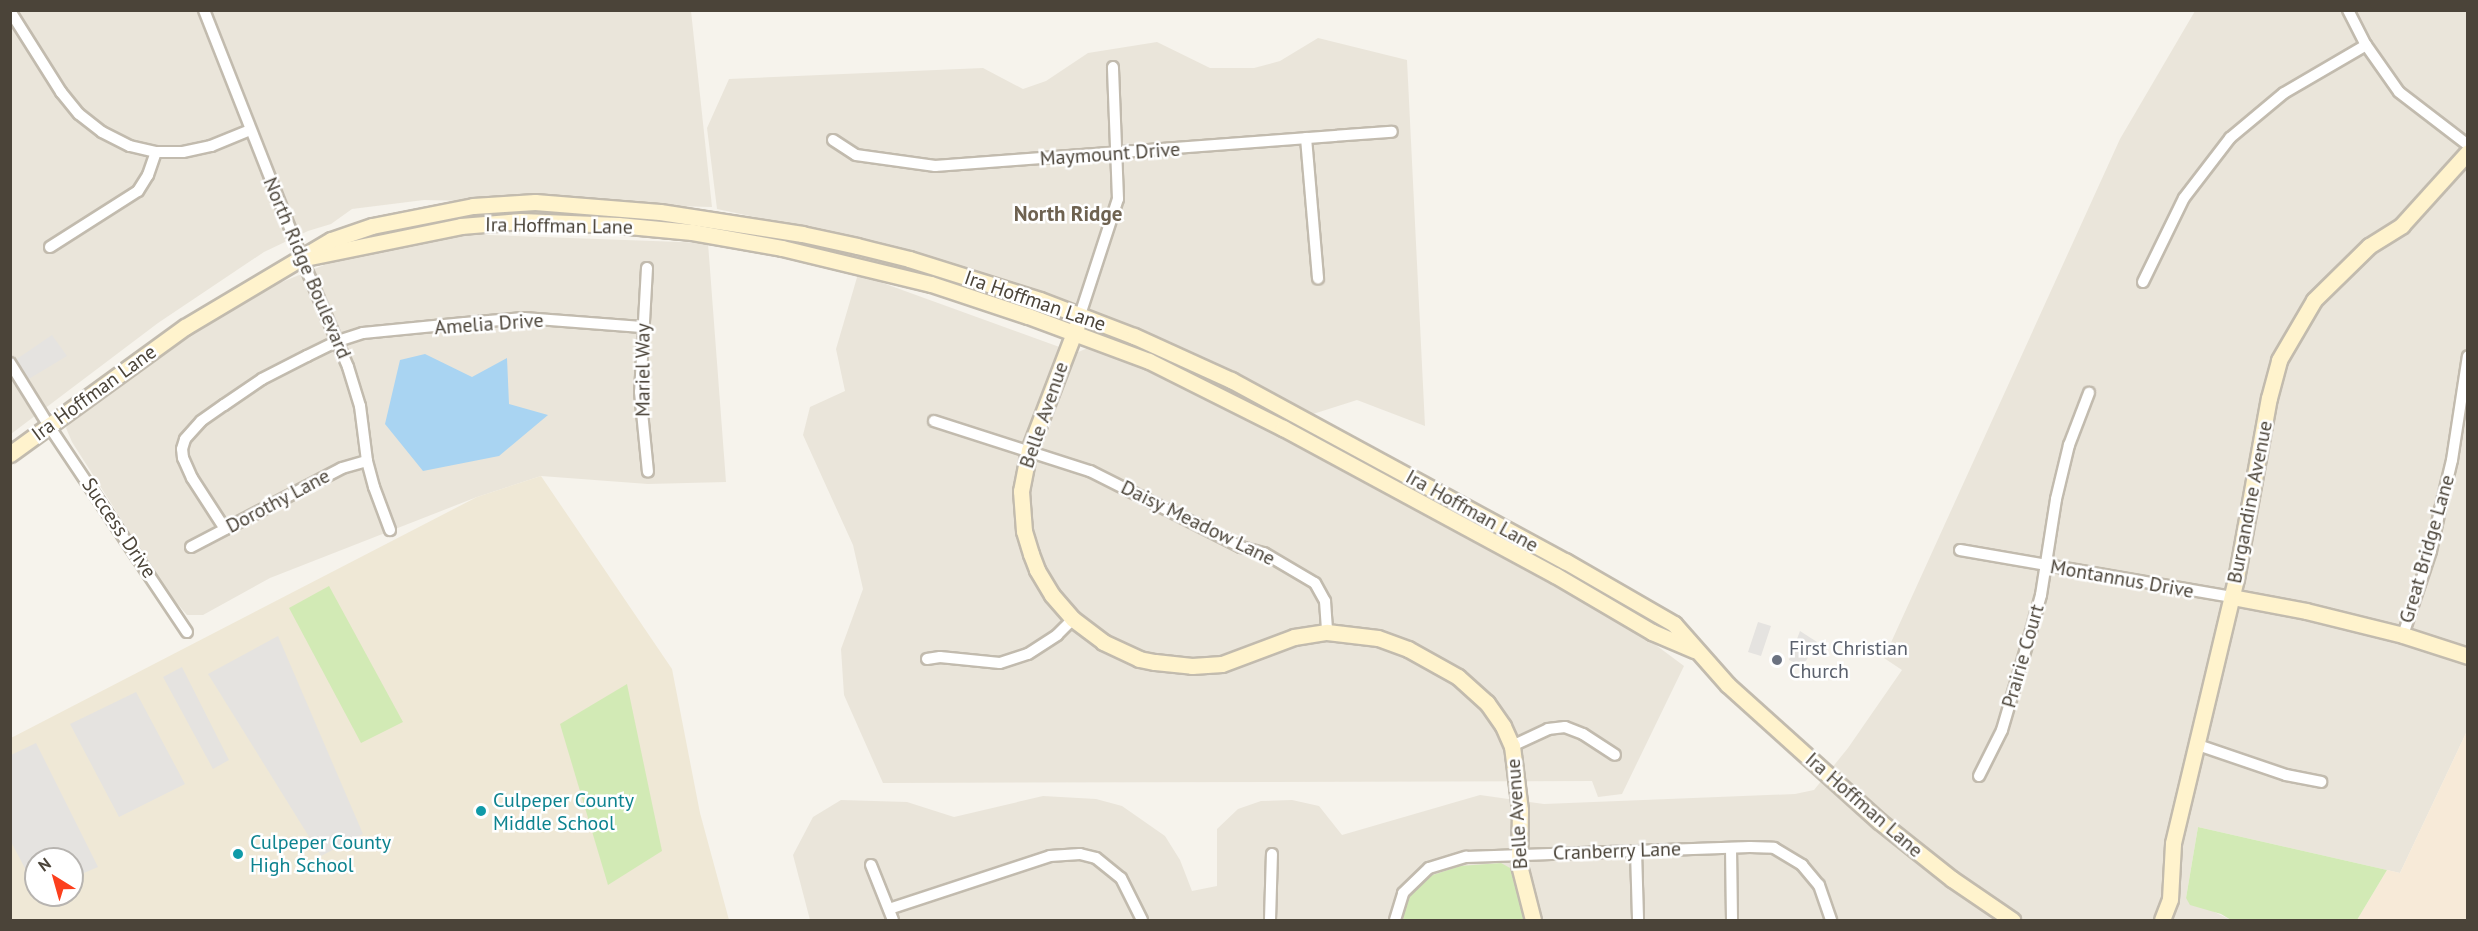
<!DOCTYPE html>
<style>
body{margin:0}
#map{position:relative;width:2478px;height:931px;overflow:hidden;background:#f6f3ec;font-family:"PT Sans",sans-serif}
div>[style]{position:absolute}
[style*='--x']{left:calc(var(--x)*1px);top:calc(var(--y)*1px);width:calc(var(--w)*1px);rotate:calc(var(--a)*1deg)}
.residential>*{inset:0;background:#eae5da}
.commercial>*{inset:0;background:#f7ead8}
.education>*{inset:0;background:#efe8d6}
.green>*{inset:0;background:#d2eab5}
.parking>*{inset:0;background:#e5e3e0}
.water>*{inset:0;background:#a9d4f2}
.roads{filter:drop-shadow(2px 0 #c2bbae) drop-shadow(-2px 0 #c2bbae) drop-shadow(0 2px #c2bbae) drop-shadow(0 -2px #c2bbae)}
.street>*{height:10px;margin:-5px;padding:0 5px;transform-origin:5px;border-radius:5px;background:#fff}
.secondary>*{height:15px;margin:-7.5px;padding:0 7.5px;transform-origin:7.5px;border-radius:7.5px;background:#fff3cd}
.dots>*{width:16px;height:16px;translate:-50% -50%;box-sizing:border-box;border:3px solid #fff;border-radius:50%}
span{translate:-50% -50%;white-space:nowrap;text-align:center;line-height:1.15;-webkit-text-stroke:5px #fff;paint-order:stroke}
.street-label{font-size:20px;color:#4b4439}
.worship-label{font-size:20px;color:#5b616d}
.left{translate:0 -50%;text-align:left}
.culture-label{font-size:20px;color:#0d838f}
.neighbourhood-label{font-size:21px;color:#6e6250;font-weight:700}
.frame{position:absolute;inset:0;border:12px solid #4b4439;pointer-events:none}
.north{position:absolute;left:24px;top:847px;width:60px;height:60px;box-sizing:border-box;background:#fff;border:2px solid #b7b4b0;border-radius:50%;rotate:323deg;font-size:16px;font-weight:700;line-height:24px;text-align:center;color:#4b4439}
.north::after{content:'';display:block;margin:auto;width:21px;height:27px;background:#fc3f1d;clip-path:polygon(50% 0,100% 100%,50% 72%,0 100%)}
</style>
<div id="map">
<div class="residential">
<div style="clip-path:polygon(11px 11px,691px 11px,712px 207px,424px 200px,352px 209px,331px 224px,308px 231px,264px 252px,158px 323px,11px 434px)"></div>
<div style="clip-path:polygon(2195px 11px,2467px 11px,2467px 731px,2400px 873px,2198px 827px,2186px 898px,2231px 920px,810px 920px,793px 855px,813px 817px,841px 800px,907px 802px,954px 817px,1043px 796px,1096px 799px,1122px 806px,1165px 836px,1180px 860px,1192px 891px,1217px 886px,1217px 829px,1238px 809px,1261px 801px,1292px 800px,1319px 806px,1342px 835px,1480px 795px,1544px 804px,1795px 794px,1814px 790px,1848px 748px,1902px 670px,1884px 658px,2120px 139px)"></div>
<div style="clip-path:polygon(1318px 38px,1407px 60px,1425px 426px,1357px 400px,1313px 414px,1093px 312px,899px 248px,717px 209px,707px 128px,729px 79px,983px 68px,1023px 89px,1046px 81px,1088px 53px,1157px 42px,1210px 68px,1254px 68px,1280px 61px)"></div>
<div style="clip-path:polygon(461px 234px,708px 243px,726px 482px,648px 484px,541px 476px,477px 497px,270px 578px,203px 615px,187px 615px,169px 594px,72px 442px,66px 428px,71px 421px,184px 335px,267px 288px,329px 263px)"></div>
<div style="clip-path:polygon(858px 274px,1076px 353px,1090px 347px,1194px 388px,1641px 634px,1684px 666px,1622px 794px,1598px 797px,1592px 781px,883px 783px,844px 695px,841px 649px,863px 589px,853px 545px,803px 435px,810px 407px,845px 391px,836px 349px)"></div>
</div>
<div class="commercial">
<div style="clip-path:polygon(2467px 731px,2467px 920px,2357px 920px,2387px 870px,2400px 873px)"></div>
</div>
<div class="education">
<div style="clip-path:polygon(evenodd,541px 476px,672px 669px,700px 813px,729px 920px,11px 920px,11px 738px,477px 497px,541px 476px,36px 859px,72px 859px,72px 895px,36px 895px,36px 859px)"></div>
</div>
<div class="green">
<div style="clip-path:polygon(329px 586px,403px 722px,361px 743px,289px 608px)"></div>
<div style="clip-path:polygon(627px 684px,662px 851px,608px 885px,560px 724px)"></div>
<div style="clip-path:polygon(2198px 827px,2387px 870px,2357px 920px,2231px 920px,2221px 914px,2190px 905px,2186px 898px)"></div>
<div style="clip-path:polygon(1501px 863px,1510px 868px,1524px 920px,1403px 920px,1407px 898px,1424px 878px,1460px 866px)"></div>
</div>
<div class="parking">
<div style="clip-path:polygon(52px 335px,67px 356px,22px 383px,11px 363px)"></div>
<div style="clip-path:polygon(1758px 622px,1771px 626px,1761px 656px,1748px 652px)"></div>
<div style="clip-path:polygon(1800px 631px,1817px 642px,1803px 666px,1789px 660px)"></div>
<div style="clip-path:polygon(278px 636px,363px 834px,321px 856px,208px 674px)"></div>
<div style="clip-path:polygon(182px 667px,229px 760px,213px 769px,163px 677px)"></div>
<div style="clip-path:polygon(136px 692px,185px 784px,119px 817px,70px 724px)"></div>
<div style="clip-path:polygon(36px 743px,98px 867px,72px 878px,72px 859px,36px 859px,36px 889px,10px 840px,11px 755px)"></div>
</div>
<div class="water">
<div style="clip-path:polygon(425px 354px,472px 377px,507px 358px,509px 404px,548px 415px,499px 456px,423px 471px,385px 424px,400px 360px)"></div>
</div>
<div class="roads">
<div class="street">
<div style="--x:204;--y:10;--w:268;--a:68.5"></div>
<div style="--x:302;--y:259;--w:117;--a:66.9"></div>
<div style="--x:348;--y:367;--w:41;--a:72.9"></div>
<div style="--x:360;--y:406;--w:55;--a:82.7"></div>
<div style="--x:367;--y:461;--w:27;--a:75"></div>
<div style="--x:374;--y:487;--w:46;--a:69.6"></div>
<div style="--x:2348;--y:10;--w:39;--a:63"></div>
<div style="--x:2366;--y:45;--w:57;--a:54.9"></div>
<div style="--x:2399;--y:92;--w:87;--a:37.5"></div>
<div style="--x:10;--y:11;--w:96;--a:57.8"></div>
<div style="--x:61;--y:92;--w:28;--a:51"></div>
<div style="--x:79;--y:114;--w:29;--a:38"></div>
<div style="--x:102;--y:132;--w:31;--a:27"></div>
<div style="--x:130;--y:146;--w:27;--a:13"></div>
<div style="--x:156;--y:152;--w:27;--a:0"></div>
<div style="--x:183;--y:152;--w:29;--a:-12"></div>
<div style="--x:211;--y:146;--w:42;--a:-22.3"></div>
<div style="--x:1306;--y:138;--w:141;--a:85.1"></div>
<div style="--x:833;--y:140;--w:27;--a:33"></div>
<div style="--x:856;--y:155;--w:80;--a:7.9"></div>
<div style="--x:935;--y:166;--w:458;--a:-4.3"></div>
<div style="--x:50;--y:247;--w:104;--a:-32.5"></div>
<div style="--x:138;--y:191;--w:19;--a:-58"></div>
<div style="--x:148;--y:175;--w:24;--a:-71"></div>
<div style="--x:647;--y:268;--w:124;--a:93.2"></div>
<div style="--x:640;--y:392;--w:80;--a:84.3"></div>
<div style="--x:2143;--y:282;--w:93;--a:-64"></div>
<div style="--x:2184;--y:198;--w:76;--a:-52.5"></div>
<div style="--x:2230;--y:138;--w:70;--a:-39.8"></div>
<div style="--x:2284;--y:93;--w:95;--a:-30.3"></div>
<div style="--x:1080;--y:315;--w:122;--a:-71.9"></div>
<div style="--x:1118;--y:199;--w:132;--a:-92.2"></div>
<div style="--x:10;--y:363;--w:74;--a:58.2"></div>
<div style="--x:49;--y:426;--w:248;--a:56.2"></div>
<div style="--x:934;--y:421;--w:164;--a:17.8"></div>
<div style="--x:1090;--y:471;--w:169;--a:26.7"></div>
<div style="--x:1241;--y:547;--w:24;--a:15"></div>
<div style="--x:1264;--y:553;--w:59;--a:30.5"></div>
<div style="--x:1315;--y:583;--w:21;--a:61"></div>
<div style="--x:1325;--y:601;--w:31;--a:86"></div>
<div style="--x:225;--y:529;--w:61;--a:-122.9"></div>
<div style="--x:192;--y:478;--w:22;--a:-114"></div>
<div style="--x:183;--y:458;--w:9;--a:-96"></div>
<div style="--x:182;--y:449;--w:10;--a:-73"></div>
<div style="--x:185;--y:439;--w:24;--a:-48"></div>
<div style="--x:201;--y:421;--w:28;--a:-35"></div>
<div style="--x:224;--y:405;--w:46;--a:-34.4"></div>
<div style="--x:262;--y:379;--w:51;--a:-27.1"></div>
<div style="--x:307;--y:356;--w:34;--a:-26"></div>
<div style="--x:338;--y:341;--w:26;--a:-18"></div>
<div style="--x:363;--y:333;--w:102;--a:-5.6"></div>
<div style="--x:465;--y:323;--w:59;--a:-4.8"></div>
<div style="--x:524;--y:318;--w:118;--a:4.4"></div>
<div style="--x:191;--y:547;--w:170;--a:-27.6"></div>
<div style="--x:342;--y:468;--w:26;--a:-16"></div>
<div style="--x:1960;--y:550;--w:276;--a:9.8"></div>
<div style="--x:2403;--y:635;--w:89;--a:-71.6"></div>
<div style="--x:2431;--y:551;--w:42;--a:-77.6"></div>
<div style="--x:2440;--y:510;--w:51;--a:-76.5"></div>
<div style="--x:2452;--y:460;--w:105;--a:-81.3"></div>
<div style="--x:927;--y:659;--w:13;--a:-9"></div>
<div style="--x:940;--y:657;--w:60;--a:5.7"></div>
<div style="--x:1000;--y:663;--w:29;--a:-18"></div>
<div style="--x:1028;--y:654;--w:35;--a:-33"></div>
<div style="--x:1057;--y:635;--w:23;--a:-45"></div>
<div style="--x:2198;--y:745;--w:93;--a:18.8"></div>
<div style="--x:2286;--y:775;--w:36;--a:11"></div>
<div style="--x:1512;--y:746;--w:40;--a:-25"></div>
<div style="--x:1548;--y:729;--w:17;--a:-7"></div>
<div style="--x:1565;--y:727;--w:19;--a:21"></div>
<div style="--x:1583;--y:734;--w:38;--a:33"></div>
<div style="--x:1979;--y:776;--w:51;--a:-63.4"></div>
<div style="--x:2002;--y:730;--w:96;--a:-73.6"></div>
<div style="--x:2029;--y:638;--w:45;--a:-74.4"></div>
<div style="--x:2041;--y:595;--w:97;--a:-81.1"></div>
<div style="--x:2056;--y:499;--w:56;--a:-76.5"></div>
<div style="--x:2069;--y:445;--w:56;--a:-69"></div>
<div style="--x:1731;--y:848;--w:72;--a:89.2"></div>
<div style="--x:1636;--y:851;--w:69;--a:88.3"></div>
<div style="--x:871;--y:865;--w:59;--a:68.2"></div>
<div style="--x:889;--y:909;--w:169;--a:-18.2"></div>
<div style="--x:1050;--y:856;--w:30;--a:-4"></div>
<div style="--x:1080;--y:854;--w:16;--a:14"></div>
<div style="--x:1096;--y:858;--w:32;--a:39"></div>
<div style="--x:1121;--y:878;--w:47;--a:63.4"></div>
<div style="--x:1270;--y:920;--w:66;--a:-88.3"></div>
<div style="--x:1395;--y:920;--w:28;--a:-73"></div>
<div style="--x:1403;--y:893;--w:36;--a:-44"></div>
<div style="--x:1429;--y:868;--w:39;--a:-17"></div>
<div style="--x:1466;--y:857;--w:284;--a:-2"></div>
<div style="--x:1750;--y:847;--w:24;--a:2"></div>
<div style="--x:1774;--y:848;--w:33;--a:31"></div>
<div style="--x:1802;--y:865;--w:26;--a:50"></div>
<div style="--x:1819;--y:885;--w:37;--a:71"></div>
</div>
<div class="secondary">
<div style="--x:310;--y:257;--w:154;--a:-11.6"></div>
<div style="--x:461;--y:226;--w:60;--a:-4.8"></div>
<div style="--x:521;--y:221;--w:97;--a:2.4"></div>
<div style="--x:618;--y:225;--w:74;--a:5.4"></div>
<div style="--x:692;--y:232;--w:91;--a:10.1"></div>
<div style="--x:782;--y:248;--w:153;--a:13.6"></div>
<div style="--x:931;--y:284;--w:102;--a:18.3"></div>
<div style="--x:1028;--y:316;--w:129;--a:20.4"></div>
<div style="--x:1149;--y:361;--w:150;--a:26.6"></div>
<div style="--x:1283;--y:428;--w:309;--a:28.4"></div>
<div style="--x:1555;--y:575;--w:113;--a:30.4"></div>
<div style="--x:1652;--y:632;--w:46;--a:23.2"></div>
<div style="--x:1077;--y:325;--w:134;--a:111"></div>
<div style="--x:1029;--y:450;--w:42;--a:101"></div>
<div style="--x:1021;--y:491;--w:40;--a:85.7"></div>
<div style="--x:1024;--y:531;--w:24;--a:73"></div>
<div style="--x:1031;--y:554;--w:17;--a:69"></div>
<div style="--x:1037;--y:570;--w:29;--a:59"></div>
<div style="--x:1052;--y:595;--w:32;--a:49"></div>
<div style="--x:1073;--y:619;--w:38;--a:37"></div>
<div style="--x:1103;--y:642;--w:40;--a:25"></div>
<div style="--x:1139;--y:659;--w:16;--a:11"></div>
<div style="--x:1155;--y:662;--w:37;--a:6"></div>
<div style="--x:1192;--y:666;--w:30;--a:-4"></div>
<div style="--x:1222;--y:664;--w:77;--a:-20.6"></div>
<div style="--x:1294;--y:637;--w:33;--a:-9"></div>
<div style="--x:1327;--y:632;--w:51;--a:6.7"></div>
<div style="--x:1378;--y:638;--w:32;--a:20"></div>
<div style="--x:1408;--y:649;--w:57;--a:29.2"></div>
<div style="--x:1458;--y:677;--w:39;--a:42"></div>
<div style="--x:1487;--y:703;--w:28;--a:55"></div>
<div style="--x:1503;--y:726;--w:22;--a:66"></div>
<div style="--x:1512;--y:746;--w:64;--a:82.9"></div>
<div style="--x:1520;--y:810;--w:55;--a:91"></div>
<div style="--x:1519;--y:865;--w:57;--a:75.7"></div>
<div style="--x:10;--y:454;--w:216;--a:-36"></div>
<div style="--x:185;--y:327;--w:170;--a:-30.8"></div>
<div style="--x:331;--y:240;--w:43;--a:-18.9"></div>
<div style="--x:372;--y:226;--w:103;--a:-11.2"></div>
<div style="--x:473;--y:206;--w:62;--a:-3.7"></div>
<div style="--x:535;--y:202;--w:125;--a:4.6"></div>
<div style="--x:660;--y:212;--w:144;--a:8.8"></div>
<div style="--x:802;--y:234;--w:56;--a:12.3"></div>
<div style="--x:857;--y:246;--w:54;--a:14"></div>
<div style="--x:909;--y:259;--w:137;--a:17.4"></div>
<div style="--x:1040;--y:300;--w:101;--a:21"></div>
<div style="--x:1134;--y:336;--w:107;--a:24.4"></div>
<div style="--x:1231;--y:380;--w:380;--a:28.5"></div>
<div style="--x:1565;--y:561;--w:126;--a:30"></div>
<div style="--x:1674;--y:624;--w:81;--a:48.5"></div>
<div style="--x:1728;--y:685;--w:203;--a:42"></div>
<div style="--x:1879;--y:821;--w:93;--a:38.5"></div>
<div style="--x:1952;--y:879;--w:73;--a:34.3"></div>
<div style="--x:2232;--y:597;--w:75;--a:10.7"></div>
<div style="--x:2306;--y:611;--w:100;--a:13.9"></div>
<div style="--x:2403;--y:635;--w:68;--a:17.9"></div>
<div style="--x:2162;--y:920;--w:22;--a:-69"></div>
<div style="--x:2170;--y:899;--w:56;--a:-86.9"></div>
<div style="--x:2173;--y:843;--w:271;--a:-76.6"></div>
<div style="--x:2236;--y:579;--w:184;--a:-79.7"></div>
<div style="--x:2269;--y:398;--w:39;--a:-75"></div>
<div style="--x:2279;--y:360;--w:69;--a:-59.7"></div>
<div style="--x:2314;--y:300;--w:77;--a:-44.5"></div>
<div style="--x:2369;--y:246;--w:39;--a:-32"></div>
<div style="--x:2402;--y:225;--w:98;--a:-47.9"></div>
</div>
</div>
<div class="dots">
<div style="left:1777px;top:660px;background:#6b7280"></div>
<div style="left:481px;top:811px;background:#0f9aa8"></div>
<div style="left:238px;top:854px;background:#0f9aa8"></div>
</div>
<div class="street-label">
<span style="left:1110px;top:154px;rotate:-4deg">Maymount Drive</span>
<span style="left:559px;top:226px;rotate:1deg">Ira Hoffman Lane</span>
<span style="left:307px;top:268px;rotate:67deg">North Ridge Boulevard</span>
<span style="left:1035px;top:301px;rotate:19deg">Ira Hoffman Lane</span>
<span style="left:489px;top:324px;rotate:-4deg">Amelia Drive</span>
<span style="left:643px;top:370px;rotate:-90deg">Mariel Way</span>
<span style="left:94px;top:393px;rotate:-36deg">Ira Hoffman Lane</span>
<span style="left:1044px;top:415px;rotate:-71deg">Belle Avenue</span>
<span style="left:278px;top:501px;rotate:-28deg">Dorothy Lane</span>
<span style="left:2250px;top:502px;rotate:-79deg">Burgandine Avenue</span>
<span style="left:1472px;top:511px;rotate:29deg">Ira Hoffman Lane</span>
<span style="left:1198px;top:523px;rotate:26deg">Daisy Meadow Lane</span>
<span style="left:119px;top:528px;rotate:56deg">Success Drive</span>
<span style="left:2427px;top:549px;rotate:-74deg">Great Bridge Lane</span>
<span style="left:2122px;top:579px;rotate:10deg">Montannus Drive</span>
<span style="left:2023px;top:656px;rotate:-74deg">Prairie Court</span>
<span style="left:1864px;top:805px;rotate:41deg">Ira Hoffman Lane</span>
<span style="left:1517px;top:814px;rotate:-94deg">Belle Avenue</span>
<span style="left:1617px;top:851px;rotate:-2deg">Cranberry Lane</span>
</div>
<div class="worship-label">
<span class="left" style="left:1789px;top:660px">First Christian<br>Church</span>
</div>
<div class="culture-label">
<span class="left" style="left:493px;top:812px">Culpeper County<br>Middle School</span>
<span class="left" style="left:250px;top:854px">Culpeper County<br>High School</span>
</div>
<div class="neighbourhood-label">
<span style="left:1068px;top:214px">North Ridge</span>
</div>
<div class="frame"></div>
<div class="north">N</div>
</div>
